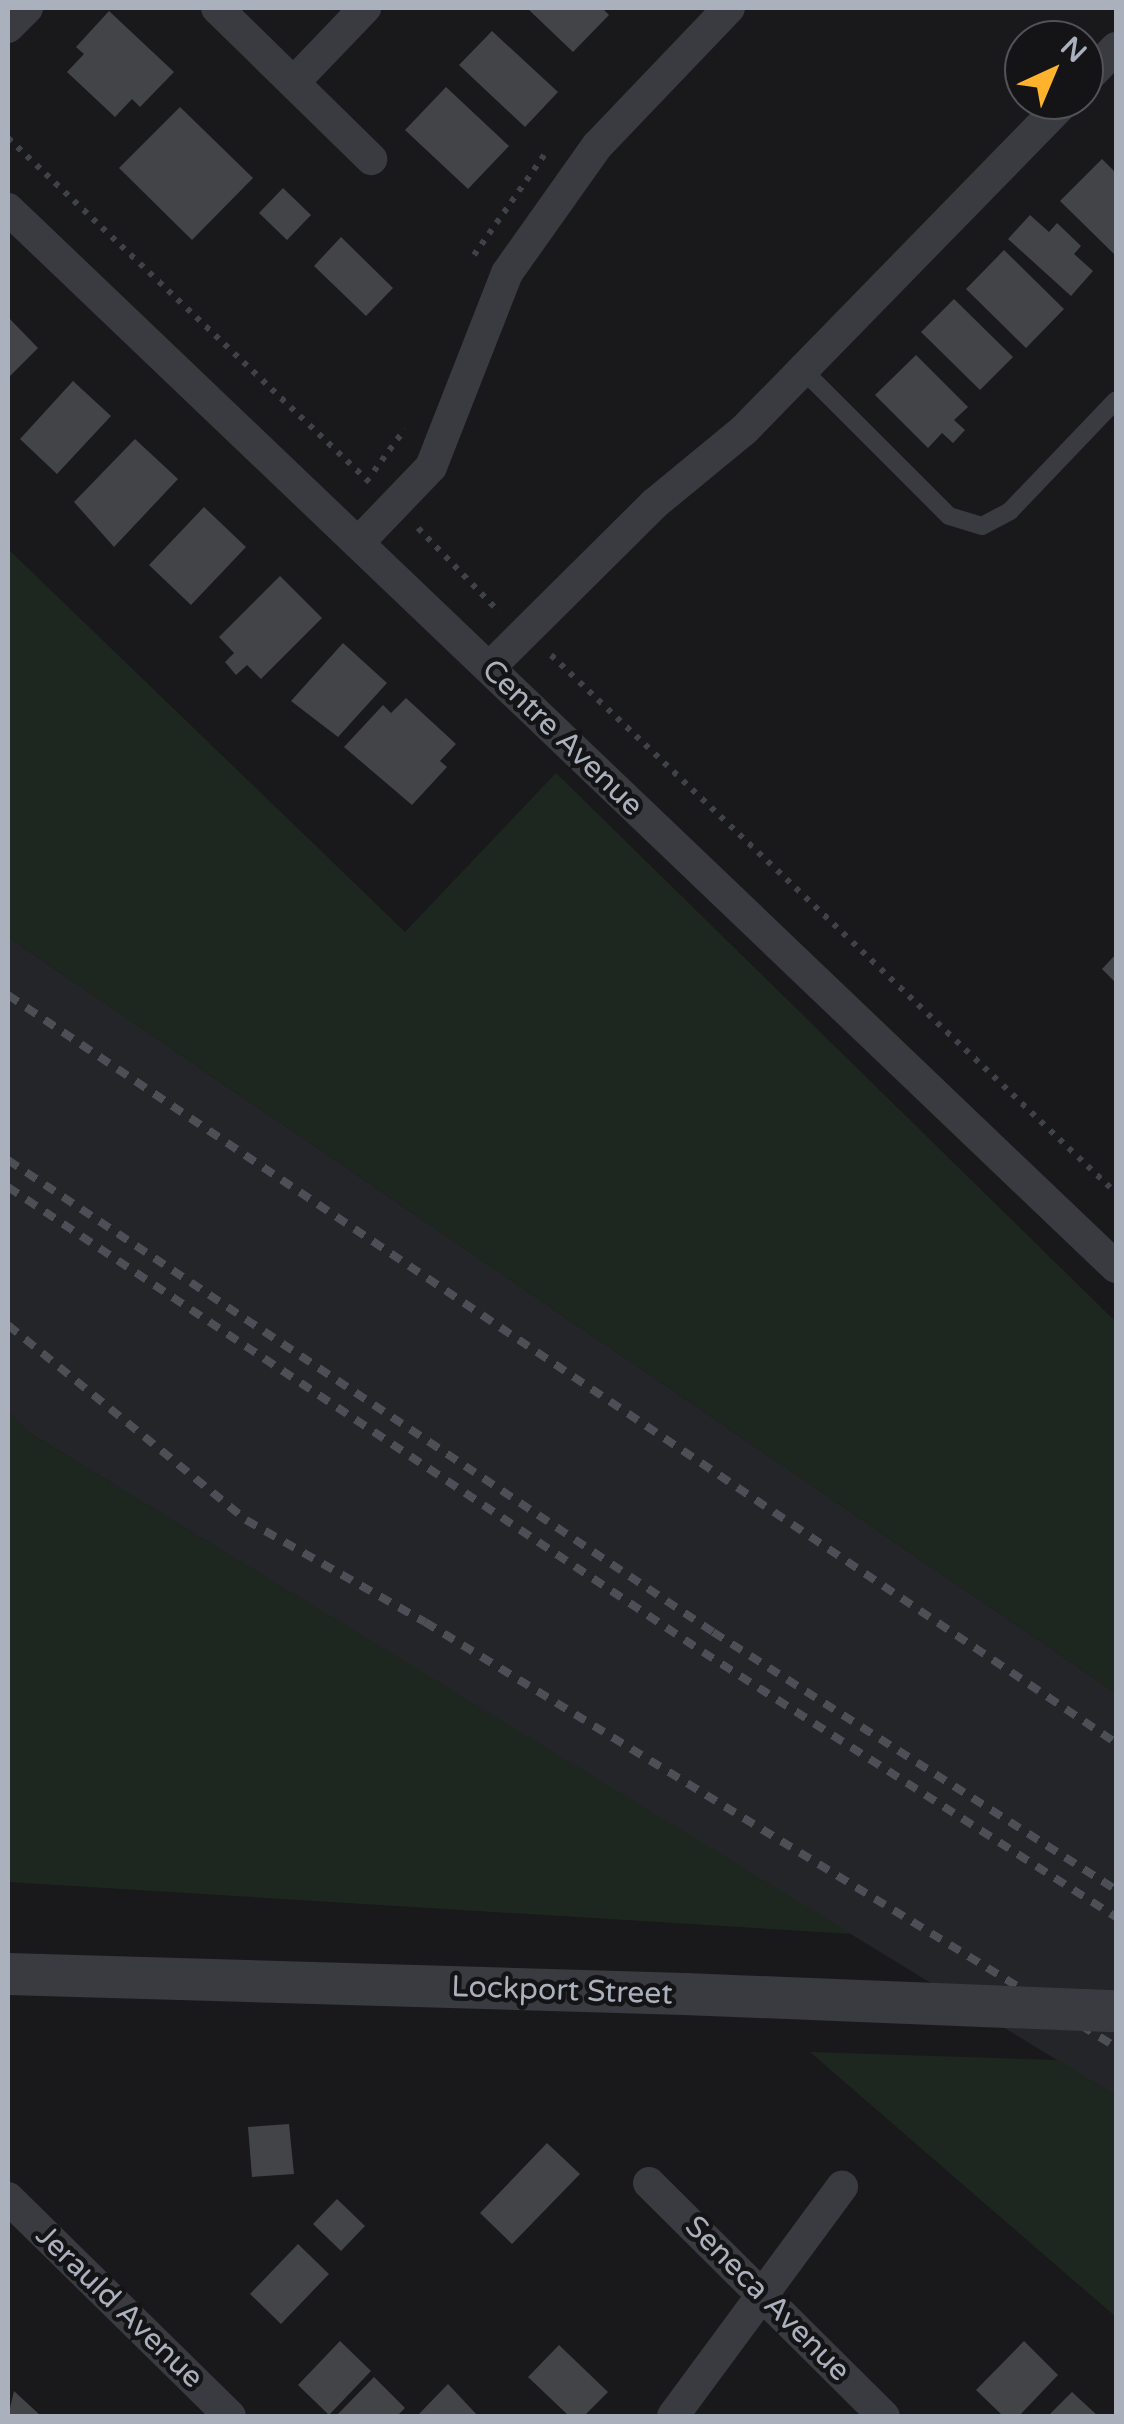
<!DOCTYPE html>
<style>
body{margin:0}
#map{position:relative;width:1124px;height:2424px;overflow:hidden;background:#19191b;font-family:"Varela Round",sans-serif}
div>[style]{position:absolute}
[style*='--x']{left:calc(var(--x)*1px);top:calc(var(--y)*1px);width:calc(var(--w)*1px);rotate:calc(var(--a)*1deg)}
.built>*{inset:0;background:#242528}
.green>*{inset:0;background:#1e271f}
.building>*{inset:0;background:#434448}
.path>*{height:6px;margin-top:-3px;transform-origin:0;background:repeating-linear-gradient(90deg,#3f4248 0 5px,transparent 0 13px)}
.service>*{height:18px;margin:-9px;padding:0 9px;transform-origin:9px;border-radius:9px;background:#393b41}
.minor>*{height:32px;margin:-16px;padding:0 16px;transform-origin:16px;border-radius:16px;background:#393b41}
.tertiary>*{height:42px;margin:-21px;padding:0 21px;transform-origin:21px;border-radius:21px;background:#393b41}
.rail>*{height:8px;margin-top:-4px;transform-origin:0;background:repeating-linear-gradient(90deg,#4c4f56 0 12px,transparent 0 22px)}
.tertiary-bridge>*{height:42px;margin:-21px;padding:0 21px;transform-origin:21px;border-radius:21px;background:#393b41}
span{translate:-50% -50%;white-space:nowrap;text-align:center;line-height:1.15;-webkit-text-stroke:9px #141416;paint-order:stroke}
.street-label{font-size:30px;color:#aab0bc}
.frame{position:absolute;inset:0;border:10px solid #aab0bc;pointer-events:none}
.north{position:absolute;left:1004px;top:20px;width:100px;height:100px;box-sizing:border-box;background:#141416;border:2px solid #505258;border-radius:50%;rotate:44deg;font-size:28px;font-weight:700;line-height:40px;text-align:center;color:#aab0bc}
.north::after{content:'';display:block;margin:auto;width:35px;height:45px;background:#ffb32d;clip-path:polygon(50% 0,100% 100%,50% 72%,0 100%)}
</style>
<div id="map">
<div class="built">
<div style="clip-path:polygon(8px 937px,1116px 1693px,1116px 2096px,28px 1432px,8px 1412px)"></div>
</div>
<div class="green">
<div style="clip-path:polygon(8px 549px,405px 932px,556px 773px,1116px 1322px,1116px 1693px,8px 937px)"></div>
<div style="clip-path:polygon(8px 1412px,28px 1432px,852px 1934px,8px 1882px)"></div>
<div style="clip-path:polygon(810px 2052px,1058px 2060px,1116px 2096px,1116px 2317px)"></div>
</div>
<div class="building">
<div style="clip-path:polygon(527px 8px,602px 8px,609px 15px,573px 52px)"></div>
<div style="clip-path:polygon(109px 11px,174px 72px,140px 107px,132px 99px,115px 117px,67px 72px,84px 54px,76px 47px)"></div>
<div style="clip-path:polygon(492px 31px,558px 92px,525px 127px,459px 65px)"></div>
<div style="clip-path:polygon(446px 87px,509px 146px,468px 189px,405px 130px)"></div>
<div style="clip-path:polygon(180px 107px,253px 178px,192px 240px,119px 168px)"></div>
<div style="clip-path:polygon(1102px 159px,1116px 173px,1114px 254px,1060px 201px)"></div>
<div style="clip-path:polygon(283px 188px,311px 215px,287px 240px,259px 213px)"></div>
<div style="clip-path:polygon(1030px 215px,1049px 232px,1057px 223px,1081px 246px,1074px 254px,1093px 271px,1071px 296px,1008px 239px)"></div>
<div style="clip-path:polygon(341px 237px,393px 288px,366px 316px,314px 266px)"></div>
<div style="clip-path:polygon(1004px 250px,1064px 309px,1026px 348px,966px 289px)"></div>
<div style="clip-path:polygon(954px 299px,1013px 357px,980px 390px,921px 332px)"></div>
<div style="clip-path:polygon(8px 317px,38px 348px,8px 378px)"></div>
<div style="clip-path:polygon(916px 355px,968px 407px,954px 420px,965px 430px,953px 443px,942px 433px,928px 448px,875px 395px)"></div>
<div style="clip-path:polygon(73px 381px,111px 416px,57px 474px,20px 439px)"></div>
<div style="clip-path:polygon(135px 439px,178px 479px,114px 547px,74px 502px)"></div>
<div style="clip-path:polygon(204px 507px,246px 547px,191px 605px,149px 565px)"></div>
<div style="clip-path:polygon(280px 576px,322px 618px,261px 679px,247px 665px,236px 675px,225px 662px,234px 653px,219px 637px)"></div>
<div style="clip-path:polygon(343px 643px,387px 683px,338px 737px,291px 701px)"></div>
<div style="clip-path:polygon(406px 698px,456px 744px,440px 761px,447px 767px,412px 805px,344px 747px,383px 705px,391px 713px)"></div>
<div style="clip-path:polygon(1116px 954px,1116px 983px,1102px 969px)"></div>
<div style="clip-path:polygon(289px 2124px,294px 2174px,252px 2177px,248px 2127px)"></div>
<div style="clip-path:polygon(547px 2143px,580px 2174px,512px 2244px,480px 2213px)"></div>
<div style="clip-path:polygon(337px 2199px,365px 2226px,341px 2251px,313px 2224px)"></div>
<div style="clip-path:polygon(298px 2244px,329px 2274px,281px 2324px,250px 2294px)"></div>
<div style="clip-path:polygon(340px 2341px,371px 2371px,329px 2415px,298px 2385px)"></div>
<div style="clip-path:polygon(1024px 2341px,1058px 2375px,1019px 2416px,1003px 2416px,976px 2390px)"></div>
<div style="clip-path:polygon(559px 2345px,608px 2392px,584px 2416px,569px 2416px,528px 2377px)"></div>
<div style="clip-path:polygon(374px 2377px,405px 2408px,397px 2416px,336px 2416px)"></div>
<div style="clip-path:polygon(448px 2384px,478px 2416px,417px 2416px)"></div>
<div style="clip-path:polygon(14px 2391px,41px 2416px,8px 2416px)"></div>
<div style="clip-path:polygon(1072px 2392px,1098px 2416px,1048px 2416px)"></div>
</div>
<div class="path">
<div style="--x:8;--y:138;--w:499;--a:43.6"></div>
<div style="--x:474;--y:255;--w:127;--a:-54.9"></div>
<div style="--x:374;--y:471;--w:52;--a:-53.6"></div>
<div style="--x:418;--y:528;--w:117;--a:46"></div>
<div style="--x:551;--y:655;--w:780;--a:43.6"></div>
</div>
<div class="service">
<div style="--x:803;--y:370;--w:206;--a:45"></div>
<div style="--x:949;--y:516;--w:34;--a:17"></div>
<div style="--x:982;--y:526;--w:32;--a:-28"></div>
<div style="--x:1010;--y:511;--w:153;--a:-46.3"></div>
</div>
<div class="minor">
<div style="--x:217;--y:8;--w:216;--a:44.4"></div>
<div style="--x:8;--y:27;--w:27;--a:-45"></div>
<div style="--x:1084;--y:81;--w:46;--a:-45.9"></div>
<div style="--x:294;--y:82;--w:103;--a:-46.2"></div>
<div style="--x:8;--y:209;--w:1532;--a:43.68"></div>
<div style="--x:358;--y:543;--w:105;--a:-46.2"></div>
<div style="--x:431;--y:467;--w:208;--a:-68.6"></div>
<div style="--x:507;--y:273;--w:156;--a:-54.7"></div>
<div style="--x:597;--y:146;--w:191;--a:-46.3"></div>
<div style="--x:489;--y:668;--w:233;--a:-44.8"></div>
<div style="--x:654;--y:504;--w:117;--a:-39.4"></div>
<div style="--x:744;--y:430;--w:461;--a:-45.7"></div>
<div style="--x:649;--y:2183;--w:331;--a:44.8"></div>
<div style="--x:8;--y:2198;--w:311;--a:44.5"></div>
<div style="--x:673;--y:2416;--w:285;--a:-53.6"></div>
</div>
<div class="tertiary">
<div style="--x:8;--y:1974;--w:677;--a:1.69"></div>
</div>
<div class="rail">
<div style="--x:8;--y:995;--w:1337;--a:34.02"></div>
<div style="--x:8;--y:1160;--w:848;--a:33.8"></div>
<div style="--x:713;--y:1632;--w:479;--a:32.6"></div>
<div style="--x:8;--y:1187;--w:836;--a:33.79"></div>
<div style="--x:703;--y:1652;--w:491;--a:32.7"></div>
<div style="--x:8;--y:1325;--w:308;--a:39.3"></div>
<div style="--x:246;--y:1520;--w:206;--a:29.7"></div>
<div style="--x:425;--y:1622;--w:811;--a:31.59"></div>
</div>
<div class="tertiary-bridge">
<div style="--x:685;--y:1994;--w:431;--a:2.3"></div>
</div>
<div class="street-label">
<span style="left:562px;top:738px;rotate:44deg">Centre Avenue</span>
<span style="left:562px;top:1991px;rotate:2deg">Lockport Street</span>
<span style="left:767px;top:2299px;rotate:45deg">Seneca Avenue</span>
<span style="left:119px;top:2307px;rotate:44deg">Jerauld Avenue</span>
</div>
<div class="frame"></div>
<div class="north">N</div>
</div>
